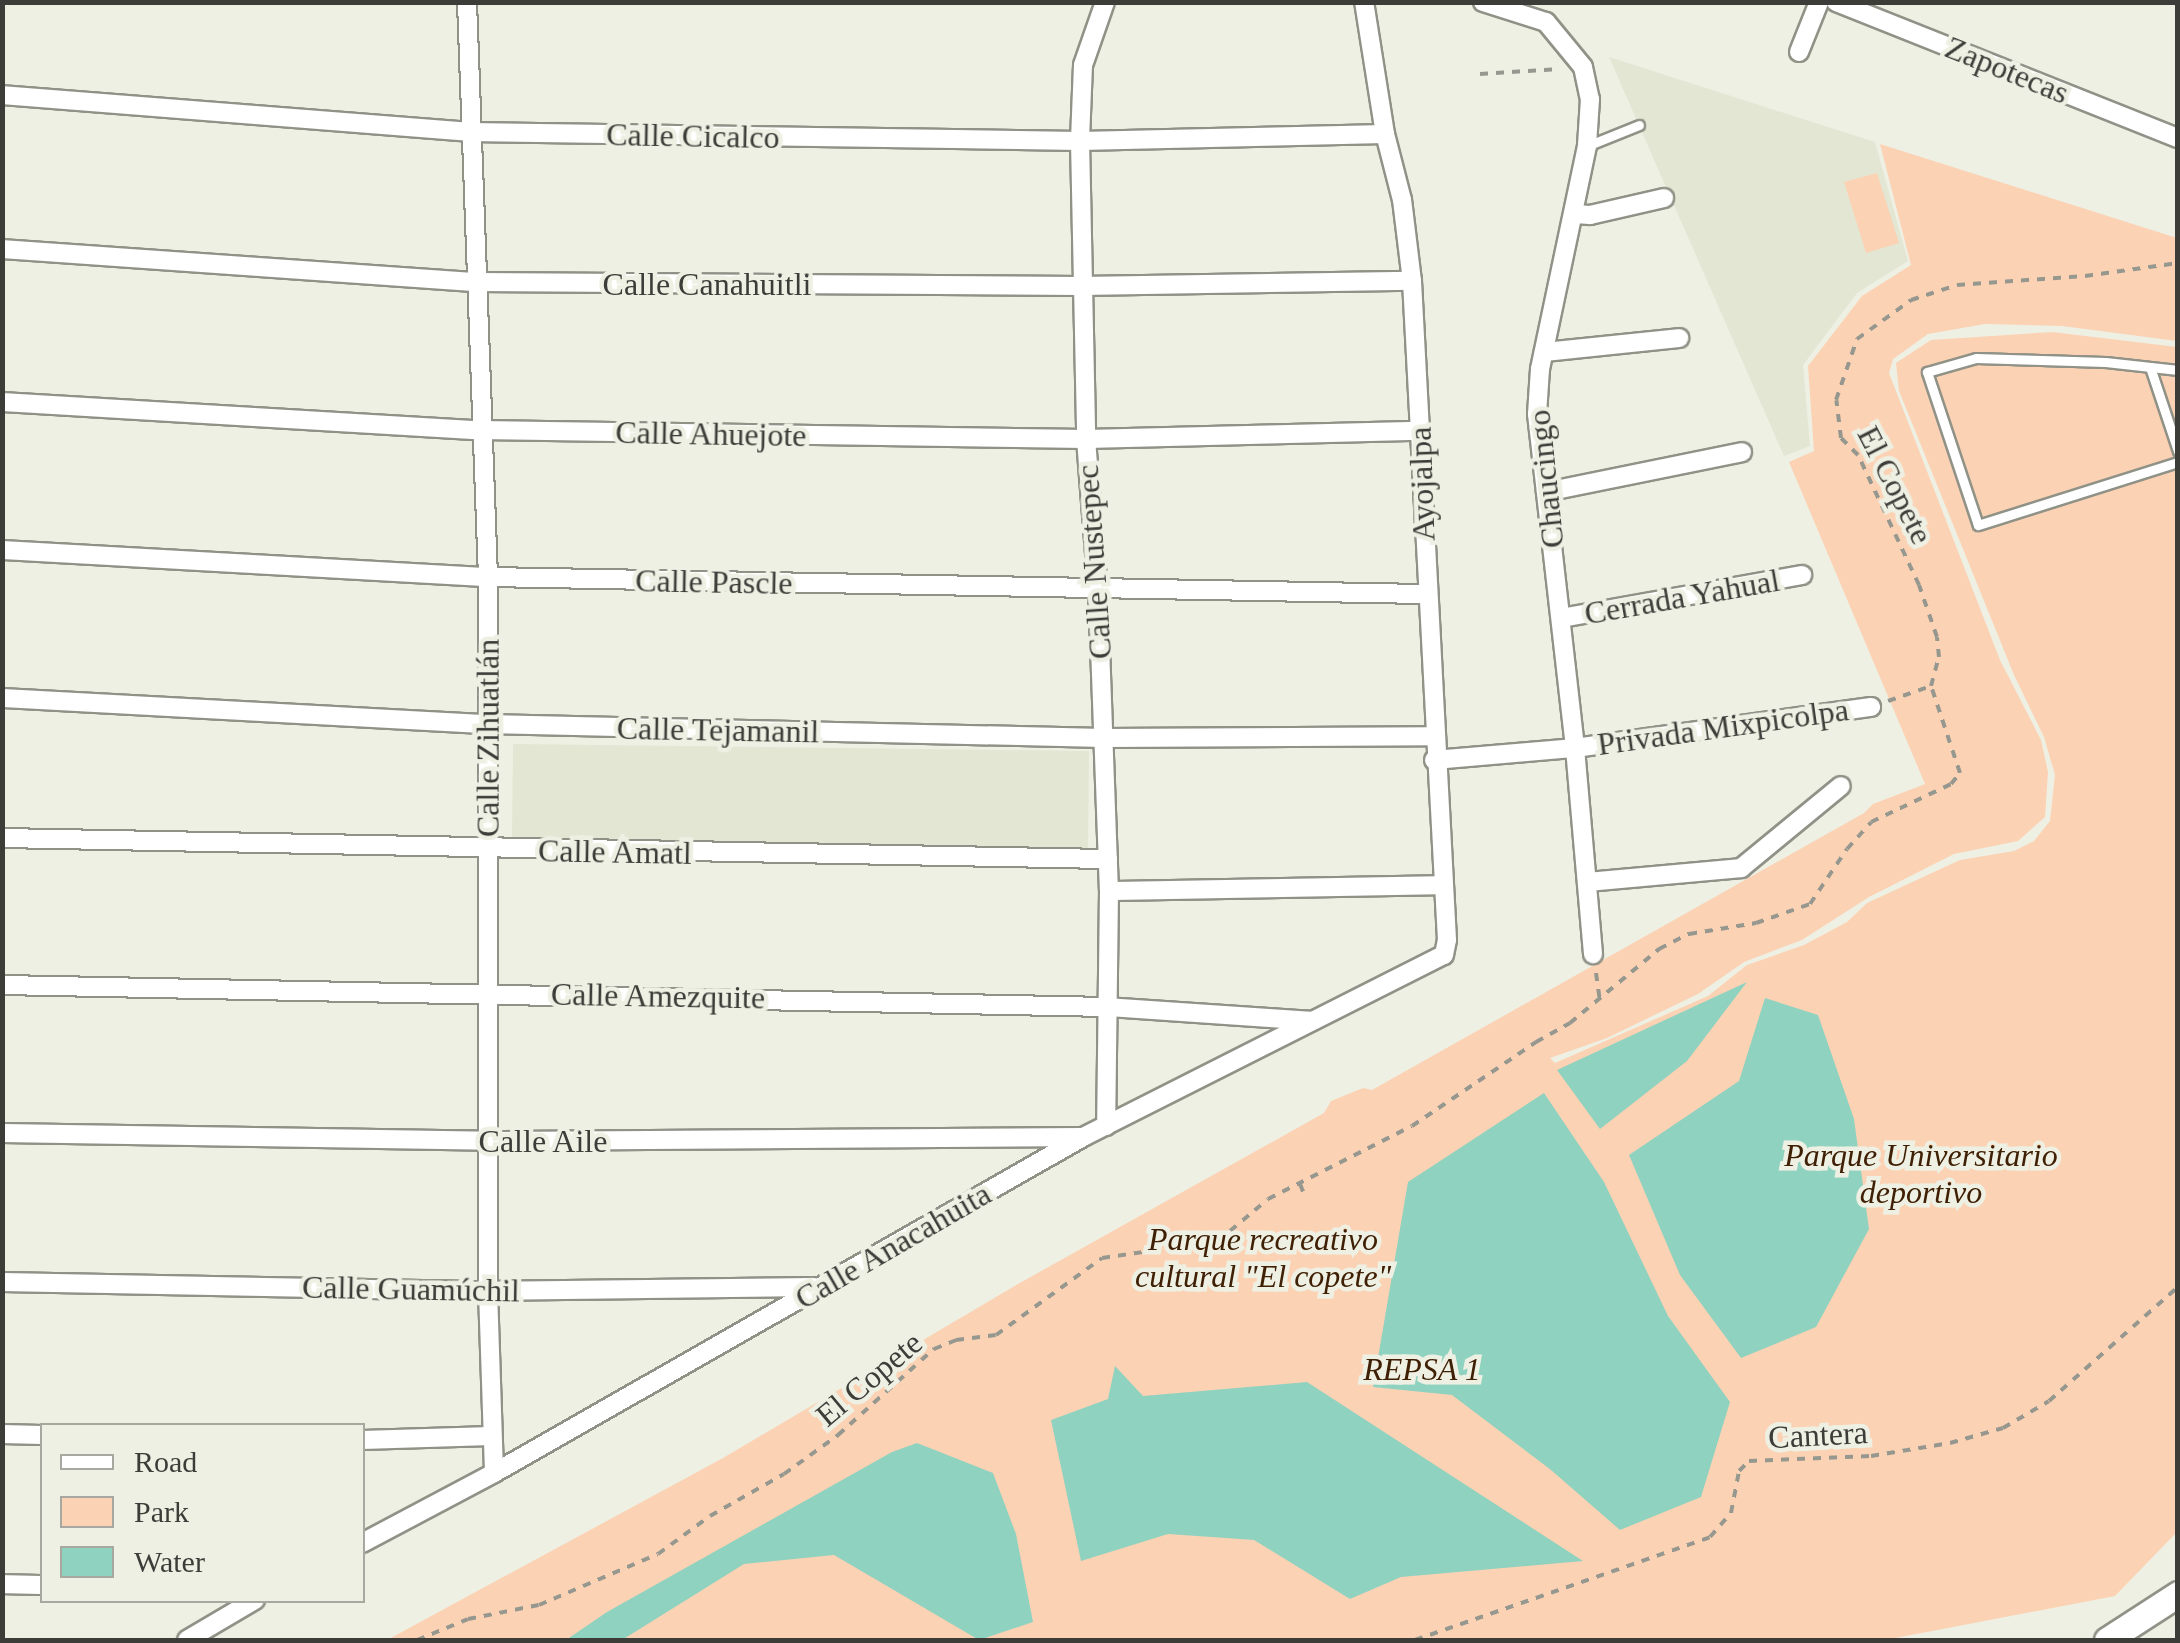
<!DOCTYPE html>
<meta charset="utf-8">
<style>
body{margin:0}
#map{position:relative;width:2180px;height:1643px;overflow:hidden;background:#eef0e4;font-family:"Times New Roman",serif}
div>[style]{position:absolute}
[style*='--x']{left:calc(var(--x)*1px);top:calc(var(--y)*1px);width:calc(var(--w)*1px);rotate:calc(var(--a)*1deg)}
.built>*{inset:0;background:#e2e6d3}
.green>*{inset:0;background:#fcd2b4}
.water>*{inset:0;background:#8fd2bf}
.path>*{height:4px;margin-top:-2px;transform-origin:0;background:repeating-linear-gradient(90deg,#96988f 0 8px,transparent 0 16px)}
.roads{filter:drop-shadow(2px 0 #909287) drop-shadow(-2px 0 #909287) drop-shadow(0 2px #909287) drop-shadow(0 -2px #909287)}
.lane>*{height:9px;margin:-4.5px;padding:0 4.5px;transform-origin:4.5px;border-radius:4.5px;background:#fff}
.street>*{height:18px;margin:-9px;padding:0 9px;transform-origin:9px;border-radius:9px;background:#fff}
.secondary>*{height:25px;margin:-12.5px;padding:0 12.5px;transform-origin:12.5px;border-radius:12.5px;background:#fff}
span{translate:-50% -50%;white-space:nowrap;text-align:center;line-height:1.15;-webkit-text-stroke:9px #eef0e4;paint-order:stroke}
.street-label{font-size:32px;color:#3c3d38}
.park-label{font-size:32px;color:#402005;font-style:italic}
.frame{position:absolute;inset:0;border:5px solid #3c3d38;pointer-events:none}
.legend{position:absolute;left:40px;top:1423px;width:325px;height:180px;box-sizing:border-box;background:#eef0e4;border:2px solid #a7a89f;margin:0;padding:12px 18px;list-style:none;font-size:30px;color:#3c3d38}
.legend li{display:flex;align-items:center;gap:20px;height:50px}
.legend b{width:50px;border:2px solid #a7a89f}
</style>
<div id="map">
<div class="built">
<div style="clip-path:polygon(1609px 57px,1875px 142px,1908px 261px,1857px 293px,1803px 365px,1810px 446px,1784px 456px)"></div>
<div style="clip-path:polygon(513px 744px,1089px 751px,1088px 850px,512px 842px)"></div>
</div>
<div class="green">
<div style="clip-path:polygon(1880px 144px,2177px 238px,2177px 341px,2062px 326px,1985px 324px,1928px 334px,1893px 359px,1889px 373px,2000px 660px,2041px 740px,2048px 772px,2045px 817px,2018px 841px,1954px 854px,1869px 897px,1802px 940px,1744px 962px,1698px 994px,1607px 1038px,1550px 1058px,1555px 1063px,1708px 996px,1747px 965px,1804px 945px,1847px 922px,1867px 903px,1960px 860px,2014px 851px,2034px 841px,2050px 821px,2055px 775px,2044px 737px,2014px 675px,1899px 391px,1896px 363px,1931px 340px,2052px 332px,2177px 347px,2177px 1532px,2115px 1596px,1885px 1640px,387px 1640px,723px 1458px,1018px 1284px,1324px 1113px,1331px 1101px,1363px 1088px,1372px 1090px,1864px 813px,1873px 804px,1925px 784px,1789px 462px,1814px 451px,1808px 366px,1862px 296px,1911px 265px)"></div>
<div style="clip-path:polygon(1877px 173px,1899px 243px,1866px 253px,1844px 182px)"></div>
</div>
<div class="water">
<div style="clip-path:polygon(1747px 982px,1687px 1061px,1600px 1129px,1557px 1070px)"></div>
<div style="clip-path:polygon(1765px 998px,1818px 1015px,1854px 1119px,1869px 1229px,1816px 1327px,1741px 1358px,1680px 1275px,1629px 1155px,1739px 1081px)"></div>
<div style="clip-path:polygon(1544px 1093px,1604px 1182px,1668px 1316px,1730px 1402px,1701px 1497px,1620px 1530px,1551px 1470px,1452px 1395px,1373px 1387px,1408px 1182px)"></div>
<div style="clip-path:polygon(1115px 1366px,1143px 1396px,1307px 1382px,1583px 1561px,1401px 1577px,1350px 1599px,1254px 1540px,1168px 1534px,1081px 1561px,1051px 1420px,1108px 1399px)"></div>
<div style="clip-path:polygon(917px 1443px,993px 1473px,1016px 1534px,1033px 1622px,979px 1640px,834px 1555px,744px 1564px,622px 1640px,566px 1640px,607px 1612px,892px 1452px)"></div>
</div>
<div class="path">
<div style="--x:1480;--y:74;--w:80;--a:-3.6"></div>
<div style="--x:1888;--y:701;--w:46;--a:-19.2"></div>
<div style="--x:1596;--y:973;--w:30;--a:82"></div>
<div style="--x:1300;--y:1184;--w:11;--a:68"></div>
<div style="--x:417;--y:1640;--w:55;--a:-22.4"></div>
<div style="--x:468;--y:1619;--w:72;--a:-11.2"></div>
<div style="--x:539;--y:1605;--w:129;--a:-23.2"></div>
<div style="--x:658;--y:1554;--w:64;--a:-36.2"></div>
<div style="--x:710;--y:1516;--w:85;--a:-29.6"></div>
<div style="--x:784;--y:1474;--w:67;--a:-35.8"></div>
<div style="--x:838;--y:1435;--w:129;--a:-41.9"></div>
<div style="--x:934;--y:1349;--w:24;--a:-22"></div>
<div style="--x:956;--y:1340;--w:40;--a:-7.1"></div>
<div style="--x:996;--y:1335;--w:131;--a:-36"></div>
<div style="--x:1102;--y:1258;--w:117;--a:-8.3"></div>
<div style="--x:1218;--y:1241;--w:65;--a:-40"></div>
<div style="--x:1268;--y:1199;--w:161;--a:-26.9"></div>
<div style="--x:1412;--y:1126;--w:150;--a:-34.1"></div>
<div style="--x:1536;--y:1042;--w:39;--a:-29"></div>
<div style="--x:1570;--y:1023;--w:116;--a:-39.7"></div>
<div style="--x:1659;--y:949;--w:34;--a:-27"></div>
<div style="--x:1689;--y:934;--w:68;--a:-9.3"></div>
<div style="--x:1756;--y:923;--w:57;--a:-19.4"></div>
<div style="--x:1810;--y:904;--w:66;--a:-56.1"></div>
<div style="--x:1847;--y:849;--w:36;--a:-48"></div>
<div style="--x:1871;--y:822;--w:89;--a:-25.4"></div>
<div style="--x:1951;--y:784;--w:14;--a:-51"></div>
<div style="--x:1960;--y:773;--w:92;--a:-108.4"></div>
<div style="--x:1931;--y:686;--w:30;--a:-75"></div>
<div style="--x:1939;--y:657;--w:20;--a:-96"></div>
<div style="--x:1937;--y:637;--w:55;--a:-109.1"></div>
<div style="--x:1919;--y:585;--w:144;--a:-115.1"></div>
<div style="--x:1858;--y:455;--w:24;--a:-135"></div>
<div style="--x:1841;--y:438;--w:38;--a:-97"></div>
<div style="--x:1836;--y:400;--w:65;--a:-71"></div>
<div style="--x:1857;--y:339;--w:67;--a:-35.8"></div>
<div style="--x:1911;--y:300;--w:48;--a:-18.1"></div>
<div style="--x:1957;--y:285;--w:128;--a:-4"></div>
<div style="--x:2085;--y:276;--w:94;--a:-8"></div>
<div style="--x:1415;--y:1640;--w:312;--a:-19.2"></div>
<div style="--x:1710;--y:1537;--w:32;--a:-49"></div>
<div style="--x:1731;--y:1513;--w:43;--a:-79.2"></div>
<div style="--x:1739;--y:1471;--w:14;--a:-45"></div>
<div style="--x:1749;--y:1461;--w:122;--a:-2.3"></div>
<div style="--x:1871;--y:1456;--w:80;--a:-9.3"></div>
<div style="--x:1950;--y:1443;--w:55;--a:-15.8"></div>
<div style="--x:2003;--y:1428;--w:53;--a:-30.4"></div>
<div style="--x:2049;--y:1401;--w:172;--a:-41.5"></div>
</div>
<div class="roads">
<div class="lane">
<div style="--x:1587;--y:146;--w:56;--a:-22"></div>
<div style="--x:2150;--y:367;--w:89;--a:71.6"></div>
<div style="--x:2178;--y:370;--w:73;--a:-173.7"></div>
<div style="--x:2105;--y:362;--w:129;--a:-178.2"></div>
<div style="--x:1976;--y:358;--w:51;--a:164.1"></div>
<div style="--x:1927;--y:372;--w:161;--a:71.6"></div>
<div style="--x:1978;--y:525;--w:210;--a:-17.5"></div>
</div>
<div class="street">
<div style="--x:467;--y:2;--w:575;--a:87.91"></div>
<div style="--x:488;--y:577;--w:714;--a:90"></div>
<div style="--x:488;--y:1291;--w:182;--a:88.1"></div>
<div style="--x:1105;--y:2;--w:67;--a:109.2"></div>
<div style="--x:1083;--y:65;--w:76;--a:92.3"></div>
<div style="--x:1080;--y:141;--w:298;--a:88.8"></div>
<div style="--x:1086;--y:439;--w:153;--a:85.5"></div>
<div style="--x:1098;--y:592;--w:299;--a:87.9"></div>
<div style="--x:1109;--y:891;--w:235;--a:90.7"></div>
<div style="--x:1483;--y:2;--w:66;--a:17.6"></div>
<div style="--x:1546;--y:22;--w:58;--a:50.6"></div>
<div style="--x:1583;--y:67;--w:33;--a:78"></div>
<div style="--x:1590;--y:99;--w:47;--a:93.7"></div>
<div style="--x:1587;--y:146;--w:228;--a:101.9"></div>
<div style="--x:1540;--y:369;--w:45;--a:93.8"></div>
<div style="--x:1537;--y:414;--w:336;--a:83.5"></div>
<div style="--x:1575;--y:748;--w:207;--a:85"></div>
<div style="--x:1836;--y:2;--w:368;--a:21.7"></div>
<div style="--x:1799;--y:52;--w:54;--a:-68.2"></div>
<div style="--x:2;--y:95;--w:468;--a:4.5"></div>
<div style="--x:469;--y:132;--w:611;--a:0.84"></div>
<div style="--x:1080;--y:141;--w:305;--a:-1.3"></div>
<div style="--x:1575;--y:214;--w:15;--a:4"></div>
<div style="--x:1590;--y:215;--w:76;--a:-12.9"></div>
<div style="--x:2;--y:249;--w:474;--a:4"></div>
<div style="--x:475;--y:282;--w:605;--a:0.38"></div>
<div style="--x:1080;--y:286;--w:332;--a:-0.9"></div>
<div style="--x:1544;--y:352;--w:136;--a:-5.9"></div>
<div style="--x:2;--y:402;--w:479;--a:3.4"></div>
<div style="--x:480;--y:430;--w:606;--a:0.85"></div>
<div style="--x:1086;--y:439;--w:334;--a:-1.4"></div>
<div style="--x:1546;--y:492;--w:200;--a:-11.5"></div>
<div style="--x:2;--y:550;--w:487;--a:3.2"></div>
<div style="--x:488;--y:577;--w:939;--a:1.04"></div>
<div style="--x:1561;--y:618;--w:245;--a:-10.1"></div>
<div style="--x:2;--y:698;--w:486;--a:3.1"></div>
<div style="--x:487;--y:724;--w:617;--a:1.3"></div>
<div style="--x:1104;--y:738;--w:329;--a:-0.3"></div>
<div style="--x:1434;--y:760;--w:142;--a:-4.9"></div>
<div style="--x:1575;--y:748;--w:299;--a:-7.9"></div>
<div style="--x:2;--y:838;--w:1106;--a:1.09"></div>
<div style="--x:1588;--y:882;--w:154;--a:-5.2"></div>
<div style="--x:1741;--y:868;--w:129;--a:-39.4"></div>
<div style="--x:1109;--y:891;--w:333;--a:-1"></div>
<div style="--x:2;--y:985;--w:1105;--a:1.14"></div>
<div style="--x:1107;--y:1007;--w:205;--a:3.9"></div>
<div style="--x:2;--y:1133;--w:487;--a:0.9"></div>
<div style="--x:489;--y:1141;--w:593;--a:-0.39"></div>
<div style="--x:2;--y:1282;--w:486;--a:1.1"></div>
<div style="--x:488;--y:1291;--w:326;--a:-0.7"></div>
<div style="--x:2;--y:1434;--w:40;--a:1.4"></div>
<div style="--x:362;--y:1440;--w:129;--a:-1.8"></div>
<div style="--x:362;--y:1543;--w:149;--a:-27.9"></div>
<div style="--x:494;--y:1473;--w:678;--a:-29.7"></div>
<div style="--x:1083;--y:1137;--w:404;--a:-26.8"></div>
<div style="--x:1444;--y:955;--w:15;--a:-79"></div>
<div style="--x:1447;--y:940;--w:660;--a:-93.04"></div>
<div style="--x:1412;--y:281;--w:82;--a:-97"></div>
<div style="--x:1402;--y:200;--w:68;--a:-104.4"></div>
<div style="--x:1385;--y:134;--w:134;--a:-99"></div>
<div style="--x:2;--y:1584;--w:40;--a:1.4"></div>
<div style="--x:187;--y:1640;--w:79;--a:-30.5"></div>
</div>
<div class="secondary">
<div style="--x:2107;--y:1640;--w:85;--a:-32.9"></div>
</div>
</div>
<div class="street-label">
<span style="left:2007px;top:70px;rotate:22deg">Zapotecas</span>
<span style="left:693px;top:136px;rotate:1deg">Calle Cicalco</span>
<span style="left:707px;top:284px">Calle Canahuitli</span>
<span style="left:711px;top:434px;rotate:1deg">Calle Ahuejote</span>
<span style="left:1546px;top:479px;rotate:-96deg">Chaucingo</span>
<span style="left:1422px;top:484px;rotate:-92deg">Ayojalpa</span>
<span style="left:1895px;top:485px;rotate:63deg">El Copete</span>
<span style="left:1094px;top:562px;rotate:-94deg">Calle Nustepec</span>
<span style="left:714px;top:582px;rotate:1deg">Calle Pascle</span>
<span style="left:1682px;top:597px;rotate:-10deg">Cerrada Yahual</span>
<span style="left:1723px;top:727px;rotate:-8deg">Privada Mixpicolpa</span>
<span style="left:718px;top:730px;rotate:1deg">Calle Tejamanil</span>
<span style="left:488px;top:738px;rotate:-90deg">Calle Zihuatlán</span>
<span style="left:615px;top:852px;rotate:1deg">Calle Amatl</span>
<span style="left:658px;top:996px;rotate:1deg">Calle Amezquite</span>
<span style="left:543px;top:1141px">Calle Aile</span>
<span style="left:893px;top:1246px;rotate:-30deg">Calle Anacahuita</span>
<span style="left:411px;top:1289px;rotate:1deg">Calle Guamúchil</span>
<span style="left:869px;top:1379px;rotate:-40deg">El Copete</span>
<span style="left:1818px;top:1435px;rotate:-3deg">Cantera</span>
</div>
<div class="park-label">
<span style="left:1921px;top:1174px">Parque Universitario<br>deportivo</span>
<span style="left:1263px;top:1258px">Parque recreativo<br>cultural "El copete"</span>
<span style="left:1422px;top:1369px">REPSA 1</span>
</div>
<div class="frame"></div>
<ul class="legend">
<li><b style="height:12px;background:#fff"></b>Road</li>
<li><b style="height:28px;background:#fcd2b4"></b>Park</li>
<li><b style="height:28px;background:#8fd2bf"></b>Water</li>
</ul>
</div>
